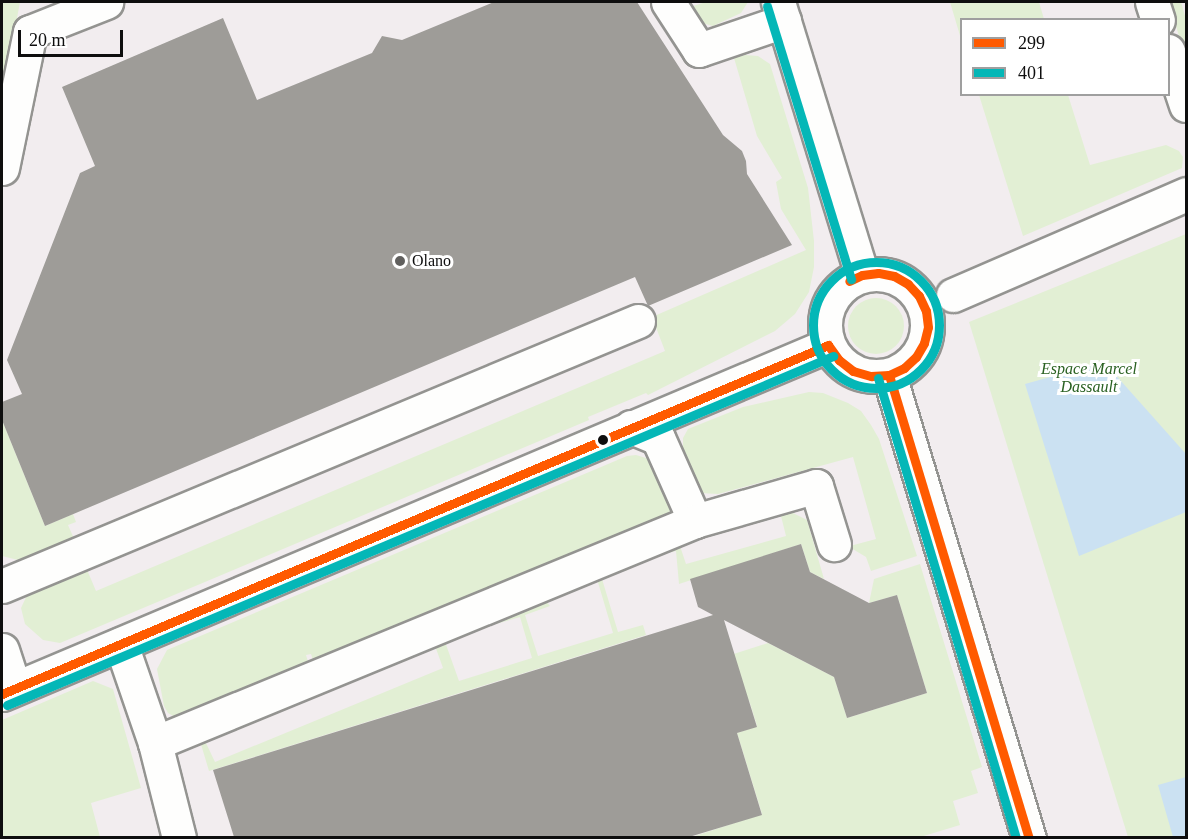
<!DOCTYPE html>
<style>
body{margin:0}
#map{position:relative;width:1188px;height:839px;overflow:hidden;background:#faf9f2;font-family:"Times New Roman",serif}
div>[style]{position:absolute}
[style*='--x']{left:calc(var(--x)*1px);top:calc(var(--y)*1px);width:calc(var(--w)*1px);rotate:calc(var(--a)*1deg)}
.industrial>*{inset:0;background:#f2edef}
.green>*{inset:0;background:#e2efd4}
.round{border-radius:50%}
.water>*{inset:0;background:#cbe1f2}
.building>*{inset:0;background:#9e9c98}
.roads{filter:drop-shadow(2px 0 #949491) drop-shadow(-2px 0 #949491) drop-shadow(0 2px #949491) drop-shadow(0 -2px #949491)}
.minor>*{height:33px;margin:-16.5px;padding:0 16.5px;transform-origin:16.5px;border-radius:16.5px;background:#fefefd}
.minor>.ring{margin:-16.5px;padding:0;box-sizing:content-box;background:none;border:33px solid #fefefd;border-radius:50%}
.bus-1>*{height:9px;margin:-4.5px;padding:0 4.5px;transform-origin:4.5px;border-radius:4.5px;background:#ff5a00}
.bus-2>*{height:9px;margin:-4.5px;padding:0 4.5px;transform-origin:4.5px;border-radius:4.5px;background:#04b7b7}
.bus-2>.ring{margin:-4.5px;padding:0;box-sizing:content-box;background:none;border:9px solid #04b7b7;border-radius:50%}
.dots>*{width:16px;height:16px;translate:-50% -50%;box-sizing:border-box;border:3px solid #fff;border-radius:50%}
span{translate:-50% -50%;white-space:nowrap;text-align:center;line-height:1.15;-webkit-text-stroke:6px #fff;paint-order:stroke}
.poi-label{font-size:16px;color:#0e0e0e}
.left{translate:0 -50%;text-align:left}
.park-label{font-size:16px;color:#2a6122;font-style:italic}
.frame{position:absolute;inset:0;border:3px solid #0e0e0e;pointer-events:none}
.legend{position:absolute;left:960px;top:18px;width:210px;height:78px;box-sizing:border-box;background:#fff;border:2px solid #9f9f9f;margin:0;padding:8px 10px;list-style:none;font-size:18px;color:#0e0e0e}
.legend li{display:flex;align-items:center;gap:12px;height:30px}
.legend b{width:30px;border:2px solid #9f9f9f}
.scale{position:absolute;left:18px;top:30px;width:105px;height:27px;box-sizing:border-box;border:3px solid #0e0e0e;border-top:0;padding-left:8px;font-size:18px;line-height:21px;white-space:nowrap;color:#0e0e0e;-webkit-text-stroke:4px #fff;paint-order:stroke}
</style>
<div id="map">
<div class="industrial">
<div style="clip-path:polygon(evenodd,2px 2px,1186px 2px,1186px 837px,2px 837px,2px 2px,962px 20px,1168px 20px,1168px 94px,962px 94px,962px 20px)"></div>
</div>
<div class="green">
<div style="clip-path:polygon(2px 2px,20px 2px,2px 97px)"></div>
<div style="clip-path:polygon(706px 2px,748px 2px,741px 13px,713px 26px,702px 23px,690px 7px)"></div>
<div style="clip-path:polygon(950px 2px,1039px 2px,1044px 19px,962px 20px,961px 39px)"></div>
<div style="clip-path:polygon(1169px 2px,1181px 2px,1186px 19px,1186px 60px)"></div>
<div style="clip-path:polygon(745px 55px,758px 56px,770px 64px,808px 188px,814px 241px,814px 267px,809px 292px,795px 314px,775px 331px,648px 395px,646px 393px,588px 417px,589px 420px,60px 643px,43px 640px,25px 624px,21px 608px,29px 591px,85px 565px,96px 591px,665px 351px,652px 317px,806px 250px,781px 209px,776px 182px,782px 178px,757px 136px,734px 58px)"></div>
<div style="clip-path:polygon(979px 95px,1068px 95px,1090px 165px,1166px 145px,1179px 151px,1183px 157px,1182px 168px,1023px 236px)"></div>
<div style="clip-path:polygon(1186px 234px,1186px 837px,1128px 837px,969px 322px)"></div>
<div class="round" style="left:848px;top:298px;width:56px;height:56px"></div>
<div style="clip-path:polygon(809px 392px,823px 393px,848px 403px,861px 411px,871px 425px,879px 439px,917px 556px,871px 571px,866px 557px,851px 548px,850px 546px,876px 539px,853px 457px,718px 494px,700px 493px,683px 459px,683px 438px,688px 429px,743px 407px)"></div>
<div style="clip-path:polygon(2px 420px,45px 526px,73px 514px,76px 522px,68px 525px,75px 541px,22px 561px,2px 556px)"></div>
<div style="clip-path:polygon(636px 455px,646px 458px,655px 467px,672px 509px,665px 516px,314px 663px,311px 654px,306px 655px,309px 665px,175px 717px,168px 713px,164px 706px,157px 669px,167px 650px,627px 456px)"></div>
<div style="clip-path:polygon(780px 512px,791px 512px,807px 520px,824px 579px,810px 572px,801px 544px,679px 584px,676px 551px,650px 557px,678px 540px,686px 564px,786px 536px)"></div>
<div style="clip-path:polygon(920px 564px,982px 767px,971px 771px,978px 793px,953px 801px,960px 825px,917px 838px,689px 838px,762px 814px,737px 733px,757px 726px,749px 700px,729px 706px,715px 660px,768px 643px,834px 677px,847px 718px,927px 693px,897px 595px,869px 603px,874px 579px)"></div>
<div style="clip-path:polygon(625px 567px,627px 570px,602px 579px,618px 632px,643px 625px,646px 635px,209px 771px,200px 741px,205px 741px,215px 762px,443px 668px,434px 643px,444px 639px,459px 681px,532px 658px,520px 617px,496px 624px,496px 618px,544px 599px,550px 606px,525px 615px,538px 656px,613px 633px,597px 579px)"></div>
<div style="clip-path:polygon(93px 681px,113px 689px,141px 788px,91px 803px,100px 837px,2px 837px,2px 720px)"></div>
</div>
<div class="water">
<div style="clip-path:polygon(1104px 362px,1186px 454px,1186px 512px,1079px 556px,1025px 384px)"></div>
<div style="clip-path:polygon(1186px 777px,1186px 837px,1173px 837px,1158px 785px)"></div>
</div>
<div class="building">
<div style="clip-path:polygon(494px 2px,637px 2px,723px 135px,742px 151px,746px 161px,747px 174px,792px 245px,648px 306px,635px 277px,45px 526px,2px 420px,2px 402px,22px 394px,7px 360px,80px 173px,95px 166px,62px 87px,223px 18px,257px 100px,372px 53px,382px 36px,402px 40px)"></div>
<div style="clip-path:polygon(801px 544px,810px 572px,869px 603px,897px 595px,927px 693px,847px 718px,834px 677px,724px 620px,757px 727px,737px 733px,762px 815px,689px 837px,234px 837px,213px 770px,713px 615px,698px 607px,690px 579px)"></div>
</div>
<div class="roads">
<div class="minor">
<div style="--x:668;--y:2;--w:57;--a:57.1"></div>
<div style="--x:699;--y:50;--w:90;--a:-18.8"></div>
<div style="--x:778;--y:2;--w:286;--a:72.9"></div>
<div style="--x:1152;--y:2;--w:19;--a:72"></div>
<div style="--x:1168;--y:51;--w:57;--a:71.6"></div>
<div style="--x:2;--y:168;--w:139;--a:-78.4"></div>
<div style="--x:30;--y:32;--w:82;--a:-21.5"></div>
<div class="ring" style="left:825px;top:274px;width:69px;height:69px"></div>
<div style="--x:953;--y:295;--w:254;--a:-23.4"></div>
<div style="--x:889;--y:375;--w:484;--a:73.2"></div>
<div style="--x:631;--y:427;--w:29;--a:22"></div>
<div style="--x:658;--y:438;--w:91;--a:66"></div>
<div style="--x:2;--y:586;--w:689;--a:-22.62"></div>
<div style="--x:121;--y:644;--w:105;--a:71"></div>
<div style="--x:155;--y:743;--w:98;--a:75.8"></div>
<div style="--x:2;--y:650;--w:40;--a:72"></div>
<div style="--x:2;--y:694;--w:897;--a:-22.9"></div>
<div style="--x:155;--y:743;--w:584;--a:-22.35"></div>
<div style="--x:695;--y:521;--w:126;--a:-16.1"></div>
<div style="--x:816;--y:486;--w:61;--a:72.8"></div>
</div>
</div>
<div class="bus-1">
<div style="--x:828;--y:345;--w:19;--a:54"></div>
<div style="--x:839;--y:360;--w:18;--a:38"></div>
<div style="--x:853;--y:371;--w:19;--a:16"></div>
<div style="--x:871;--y:376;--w:18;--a:-3"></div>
<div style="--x:889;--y:375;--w:17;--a:-25"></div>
<div style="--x:904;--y:368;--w:16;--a:-43"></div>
<div style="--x:916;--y:357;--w:16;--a:-60"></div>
<div style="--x:924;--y:343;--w:16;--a:-76"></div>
<div style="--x:928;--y:327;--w:16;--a:-97"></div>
<div style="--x:926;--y:311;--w:17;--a:-115"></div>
<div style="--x:919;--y:296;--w:16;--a:-133"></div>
<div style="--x:908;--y:284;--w:16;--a:-150"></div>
<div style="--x:894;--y:276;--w:16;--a:-169"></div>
<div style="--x:878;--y:273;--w:16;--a:173"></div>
<div style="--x:862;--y:275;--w:14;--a:155"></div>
<div style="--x:889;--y:375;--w:484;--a:73.2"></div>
<div style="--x:2;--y:694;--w:897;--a:-22.9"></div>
</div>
<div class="bus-2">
<div style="--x:767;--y:6;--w:286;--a:72.9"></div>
<div class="ring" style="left:813px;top:262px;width:117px;height:117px"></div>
<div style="--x:878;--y:378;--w:480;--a:73.3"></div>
<div style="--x:7;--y:705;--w:897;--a:-22.9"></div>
</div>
<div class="dots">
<div style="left:400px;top:261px;background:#61605e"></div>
<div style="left:603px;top:440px;background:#0e0e0e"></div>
</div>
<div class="poi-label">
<span class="left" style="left:412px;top:261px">Olano</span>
</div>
<div class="park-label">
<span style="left:1089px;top:378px">Espace Marcel<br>Dassault</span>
</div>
<div class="frame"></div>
<ul class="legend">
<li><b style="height:8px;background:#ff5a00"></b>299</li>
<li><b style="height:8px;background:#04b7b7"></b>401</li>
</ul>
<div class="scale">20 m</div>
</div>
